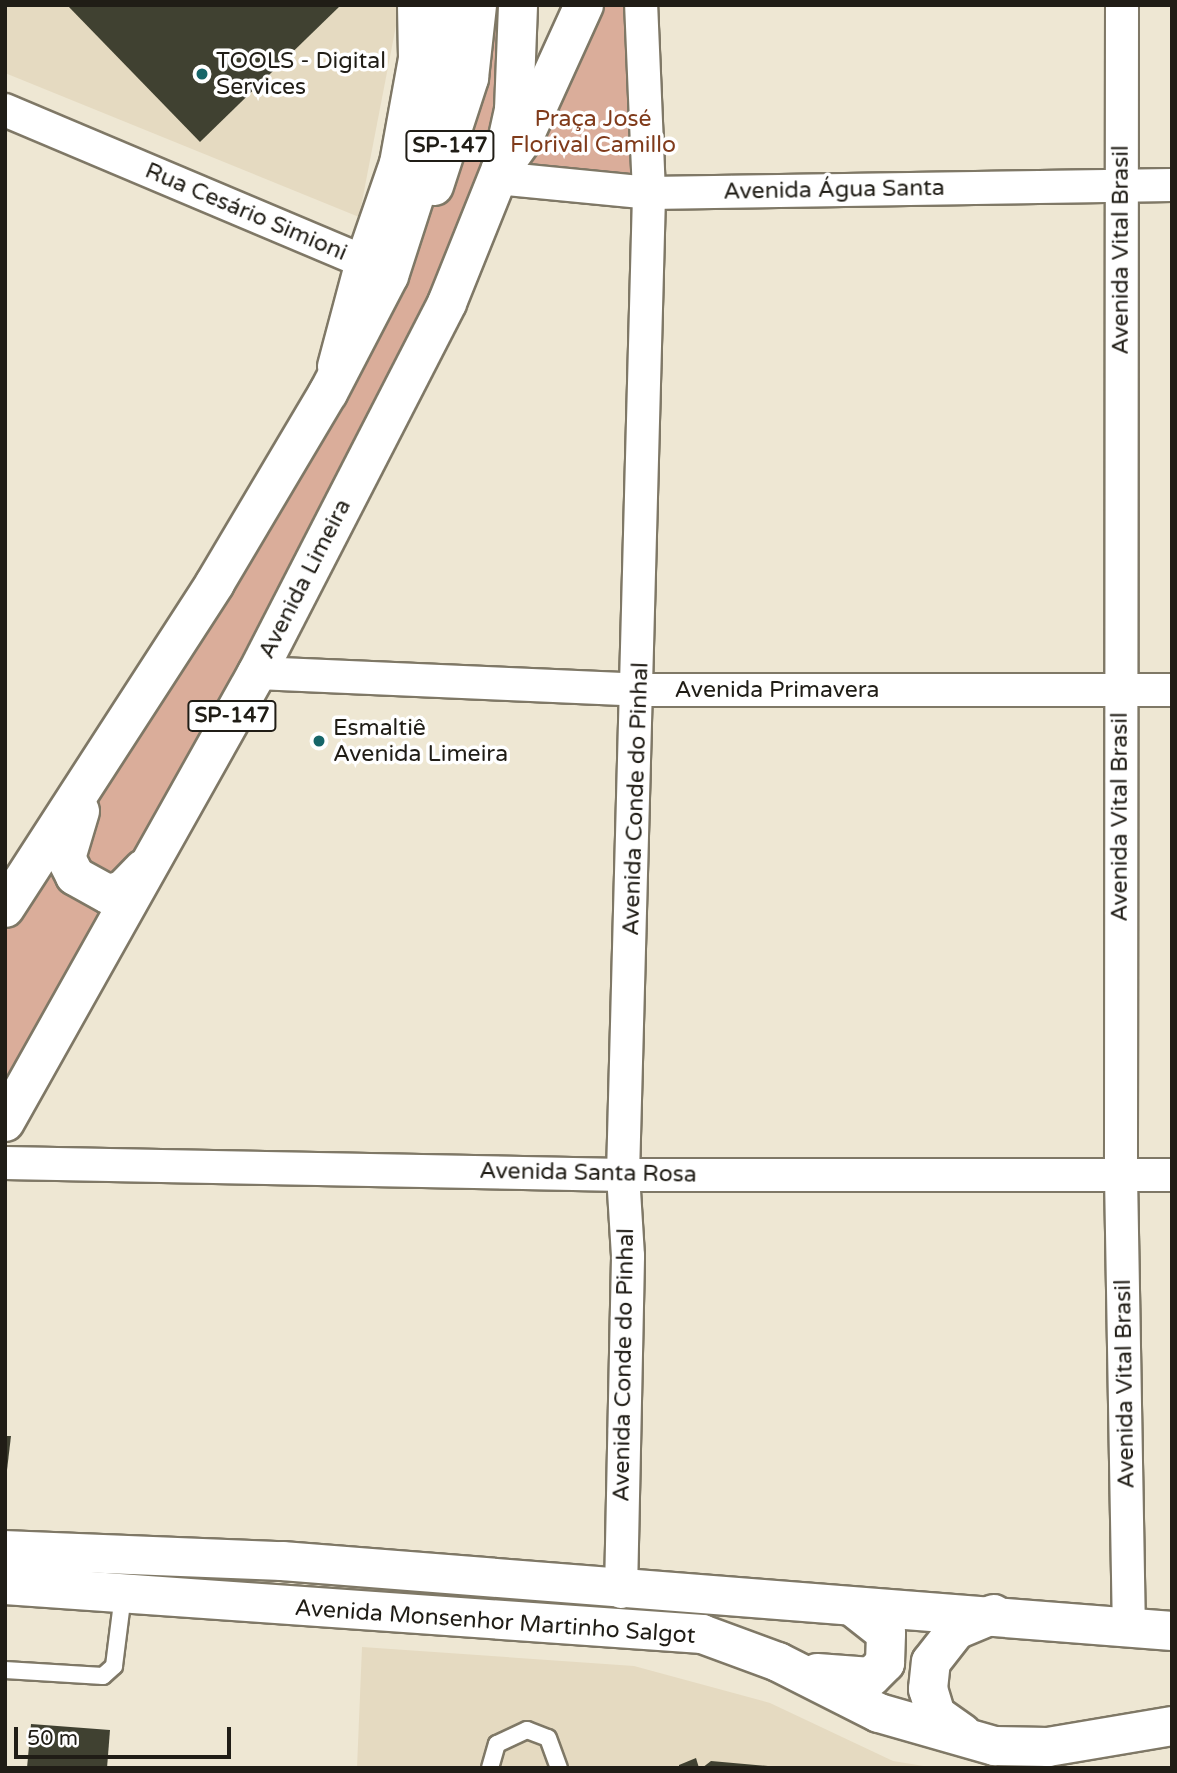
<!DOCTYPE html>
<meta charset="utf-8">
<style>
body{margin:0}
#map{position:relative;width:1177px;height:1773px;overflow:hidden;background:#eee7d3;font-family:"Varela Round",sans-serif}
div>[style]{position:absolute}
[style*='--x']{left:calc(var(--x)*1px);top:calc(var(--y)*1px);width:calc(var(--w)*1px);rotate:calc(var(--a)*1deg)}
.built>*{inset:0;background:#e5dac1}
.green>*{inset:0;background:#daad9a}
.building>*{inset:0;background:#404131}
.roads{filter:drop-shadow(2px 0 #7f7866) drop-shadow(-2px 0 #7f7866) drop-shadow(0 2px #7f7866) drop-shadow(0 -2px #7f7866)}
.service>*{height:16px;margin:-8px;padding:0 8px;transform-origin:8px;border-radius:8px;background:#fff}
.minor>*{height:32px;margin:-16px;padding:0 16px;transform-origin:16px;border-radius:16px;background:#fff}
.secondary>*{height:38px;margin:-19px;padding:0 19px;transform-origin:19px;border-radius:19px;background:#fff}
.primary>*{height:38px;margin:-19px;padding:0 19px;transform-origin:19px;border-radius:19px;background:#fff}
.trunk>*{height:38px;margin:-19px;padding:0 19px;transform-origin:19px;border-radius:19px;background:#fff}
.dots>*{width:19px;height:19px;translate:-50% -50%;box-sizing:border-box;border:4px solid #fff;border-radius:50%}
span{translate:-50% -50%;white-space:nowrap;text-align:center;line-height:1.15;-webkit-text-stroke:7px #fff;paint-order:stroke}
.shield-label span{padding:2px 5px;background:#fff;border:2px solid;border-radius:5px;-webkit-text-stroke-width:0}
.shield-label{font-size:21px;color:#201d16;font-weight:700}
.poi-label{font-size:23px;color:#201d16}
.left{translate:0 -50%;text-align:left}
.park-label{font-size:23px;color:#803b1b}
.street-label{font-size:23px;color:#201d16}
.frame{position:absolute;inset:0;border:7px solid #201d16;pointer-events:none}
.scale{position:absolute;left:14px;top:1727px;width:217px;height:32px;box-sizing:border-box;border:4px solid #201d16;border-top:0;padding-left:9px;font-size:21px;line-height:24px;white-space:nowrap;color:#201d16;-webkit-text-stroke:5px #fff;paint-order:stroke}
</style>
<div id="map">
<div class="built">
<div style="clip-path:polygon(5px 5px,400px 5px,359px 217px,5px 73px)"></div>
<div style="clip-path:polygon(362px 1647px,634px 1666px,770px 1703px,893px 1761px,936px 1768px,357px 1768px)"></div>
</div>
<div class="green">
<div style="clip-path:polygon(477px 5px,518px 5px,501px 169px,5px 1122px,5px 908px,328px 393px)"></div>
<div style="clip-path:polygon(562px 5px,641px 5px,649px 193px,522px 170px,575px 27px)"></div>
</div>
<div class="building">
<div style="clip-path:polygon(67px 5px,341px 5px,200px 142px)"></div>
<div style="clip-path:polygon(5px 1436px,11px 1436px,7px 1470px,5px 1470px)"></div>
<div style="clip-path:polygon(31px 1724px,110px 1730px,107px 1768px,27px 1768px)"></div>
<div style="clip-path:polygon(696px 1758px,699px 1768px,679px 1768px,679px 1765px)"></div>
<div style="clip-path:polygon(711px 1761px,768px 1766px,768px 1768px,702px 1768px)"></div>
</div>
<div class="roads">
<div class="service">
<div style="--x:5;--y:1670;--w:98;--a:3.5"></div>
<div style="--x:103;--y:1676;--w:15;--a:-42"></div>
<div style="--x:114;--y:1666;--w:72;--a:-82.8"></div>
<div style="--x:490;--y:1768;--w:25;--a:-74"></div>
<div style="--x:497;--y:1744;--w:33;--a:-25"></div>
<div style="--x:527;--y:1730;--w:22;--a:21"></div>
<div style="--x:548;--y:1738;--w:32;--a:70"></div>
</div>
<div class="minor">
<div style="--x:1122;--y:5;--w:1170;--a:90.05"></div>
<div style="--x:1121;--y:1175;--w:454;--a:89"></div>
<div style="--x:5;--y:110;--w:388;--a:22.9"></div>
<div style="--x:362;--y:261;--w:109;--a:104.9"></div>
<div style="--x:497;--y:178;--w:153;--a:5.6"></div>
<div style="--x:649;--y:193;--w:523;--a:-0.88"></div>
<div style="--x:362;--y:261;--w:104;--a:-70.9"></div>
<div style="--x:396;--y:163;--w:107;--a:-79.7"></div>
<div style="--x:415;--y:58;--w:53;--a:-91.1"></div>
<div style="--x:257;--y:673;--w:383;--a:2.5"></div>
<div style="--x:640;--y:690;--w:532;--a:0"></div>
<div style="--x:5;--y:1163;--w:618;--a:1.11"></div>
<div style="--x:623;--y:1175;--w:549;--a:0"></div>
<div style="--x:621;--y:1592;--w:336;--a:-88.8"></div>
<div style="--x:628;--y:1256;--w:81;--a:-93.5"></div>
<div style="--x:623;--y:1175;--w:982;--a:-88.48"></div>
<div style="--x:649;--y:193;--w:188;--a:-92.4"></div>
</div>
<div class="secondary">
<div style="--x:5;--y:1550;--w:277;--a:2.3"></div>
<div style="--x:282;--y:1561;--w:893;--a:4.5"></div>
<div style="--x:5;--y:1585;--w:699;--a:4.02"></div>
<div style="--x:702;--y:1634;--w:81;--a:20.2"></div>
<div style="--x:778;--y:1662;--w:113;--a:26.8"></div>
<div style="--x:879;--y:1713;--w:121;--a:15.9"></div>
<div style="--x:995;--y:1746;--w:53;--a:1.1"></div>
<div style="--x:1048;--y:1747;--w:126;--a:-9.6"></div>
<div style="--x:817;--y:1673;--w:54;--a:4.2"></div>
<div style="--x:871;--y:1677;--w:20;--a:-45"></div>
<div style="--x:885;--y:1663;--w:30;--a:-88"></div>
<div style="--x:886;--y:1633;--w:42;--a:-141.8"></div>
<div style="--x:962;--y:1733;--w:32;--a:-145"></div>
<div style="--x:936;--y:1715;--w:27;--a:-107"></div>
<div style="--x:928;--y:1689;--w:27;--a:-84"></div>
<div style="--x:931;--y:1662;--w:41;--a:-52"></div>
<div style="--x:956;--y:1630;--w:41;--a:-22.8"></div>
</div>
<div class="primary">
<div style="--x:434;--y:186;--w:114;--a:-72"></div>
<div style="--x:469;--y:78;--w:73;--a:-83.7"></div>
<div style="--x:447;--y:303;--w:144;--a:-68.1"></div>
<div style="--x:501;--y:169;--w:60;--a:-77.6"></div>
<div style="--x:514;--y:110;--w:105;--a:-87.8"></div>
</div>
<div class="trunk">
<div style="--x:501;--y:169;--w:37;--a:-54"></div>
<div style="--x:523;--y:139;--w:147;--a:-65.5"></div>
<div style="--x:80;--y:811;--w:49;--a:106.6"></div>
<div style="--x:66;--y:858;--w:20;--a:63"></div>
<div style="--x:75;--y:876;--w:38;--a:29"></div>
<div style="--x:108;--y:894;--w:16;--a:-15"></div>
<div style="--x:123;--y:890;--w:29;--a:-46"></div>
<div style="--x:5;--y:908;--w:387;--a:-57.1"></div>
<div style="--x:215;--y:583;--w:221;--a:-59.3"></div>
<div style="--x:328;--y:393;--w:132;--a:-62.5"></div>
<div style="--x:389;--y:276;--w:140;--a:-72.1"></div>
<div style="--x:432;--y:143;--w:59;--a:-79.3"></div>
<div style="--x:443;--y:85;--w:80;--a:-88.6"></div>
<div style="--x:5;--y:1122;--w:515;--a:-60.7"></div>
<div style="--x:257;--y:673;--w:416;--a:-62.8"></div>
</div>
</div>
<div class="dots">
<div style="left:202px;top:74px;background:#166568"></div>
<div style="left:319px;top:741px;background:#166568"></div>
</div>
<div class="shield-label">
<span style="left:450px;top:146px">SP-147</span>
<span style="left:232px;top:716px">SP-147</span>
</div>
<div class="poi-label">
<span class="left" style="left:216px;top:74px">TOOLS - Digital<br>Services</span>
<span class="left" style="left:333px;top:741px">Esmaltiê<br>Avenida Limeira</span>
</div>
<div class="park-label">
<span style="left:593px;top:132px">Praça José<br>Florival Camillo</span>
</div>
<div class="street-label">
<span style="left:834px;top:190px;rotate:-1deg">Avenida Água Santa</span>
<span style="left:246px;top:212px;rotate:23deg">Rua Cesário Simioni</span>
<span style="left:1121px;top:250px;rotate:-90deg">Avenida Vital Brasil</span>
<span style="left:305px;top:579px;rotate:-63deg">Avenida Limeira</span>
<span style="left:777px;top:690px">Avenida Primavera</span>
<span style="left:636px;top:799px;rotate:-88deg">Avenida Conde do Pinhal</span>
<span style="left:1120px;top:817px;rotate:-90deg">Avenida Vital Brasil</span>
<span style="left:588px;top:1173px;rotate:1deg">Avenida Santa Rosa</span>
<span style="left:624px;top:1365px;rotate:-89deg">Avenida Conde do Pinhal</span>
<span style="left:1125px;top:1384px;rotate:-91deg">Avenida Vital Brasil</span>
<span style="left:495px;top:1622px;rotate:4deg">Avenida Monsenhor Martinho Salgot</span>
</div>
<div class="frame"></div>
<div class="scale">50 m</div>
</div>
